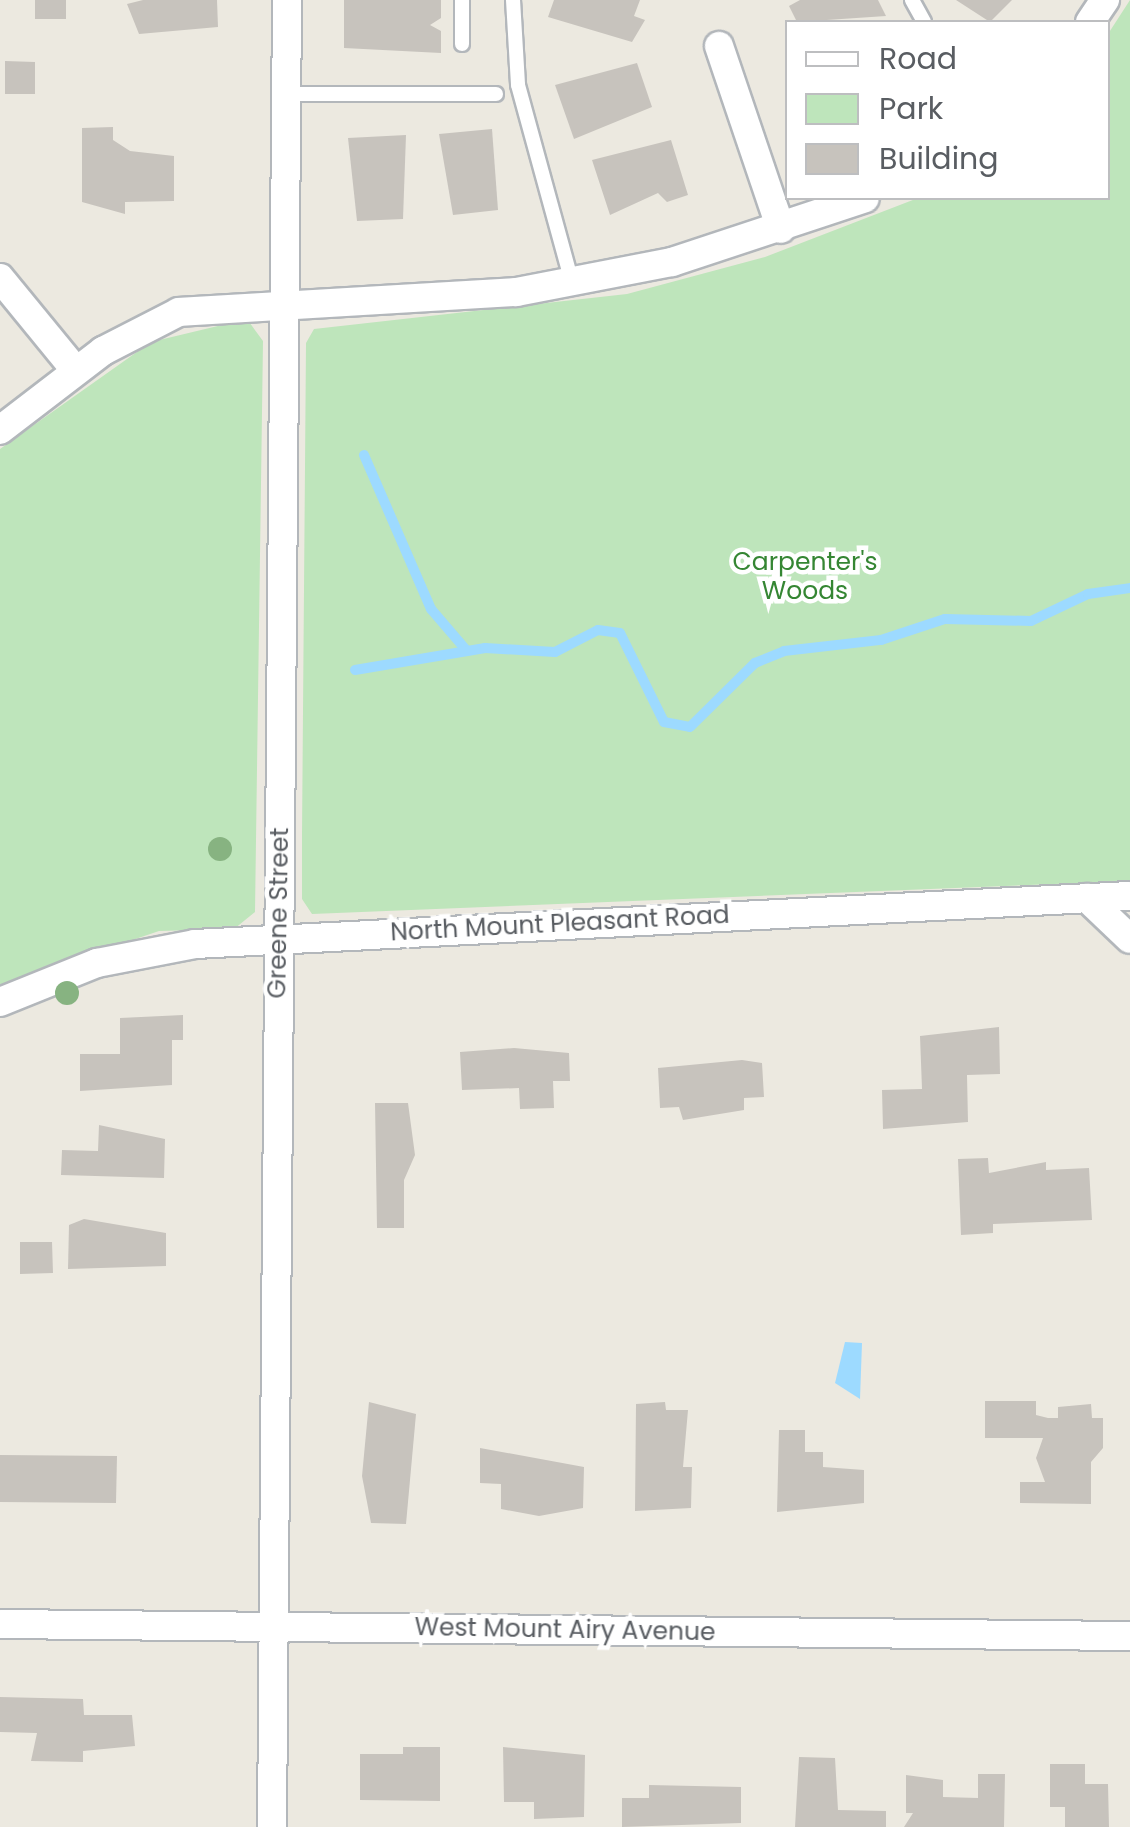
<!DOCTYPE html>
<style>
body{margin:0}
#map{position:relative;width:1130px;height:1827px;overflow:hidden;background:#ece9e0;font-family:Poppins,sans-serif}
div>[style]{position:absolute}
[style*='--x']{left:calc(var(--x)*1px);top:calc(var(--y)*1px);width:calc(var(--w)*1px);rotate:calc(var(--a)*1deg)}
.green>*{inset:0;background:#bee5bb}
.water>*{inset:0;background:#9ddaff}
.stream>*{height:10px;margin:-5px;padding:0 5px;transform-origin:5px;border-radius:5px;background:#9ddaff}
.building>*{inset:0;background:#c7c3bd}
.roads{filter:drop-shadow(2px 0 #b3b7bb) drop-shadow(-2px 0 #b3b7bb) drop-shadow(0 2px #b3b7bb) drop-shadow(0 -2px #b3b7bb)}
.service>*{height:14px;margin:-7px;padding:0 7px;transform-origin:7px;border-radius:7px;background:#fff}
.minor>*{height:28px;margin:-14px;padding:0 14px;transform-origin:14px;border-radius:14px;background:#fff}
.trees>*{width:24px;height:24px;margin:-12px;border-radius:50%;background:#87b381}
span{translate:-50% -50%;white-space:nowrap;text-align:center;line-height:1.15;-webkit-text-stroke:9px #fff;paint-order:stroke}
.park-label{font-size:25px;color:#358633}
.street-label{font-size:25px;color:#595d62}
.legend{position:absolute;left:785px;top:20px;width:325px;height:180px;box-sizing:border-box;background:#fff;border:2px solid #bdbec0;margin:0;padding:12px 18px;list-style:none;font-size:30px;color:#595d62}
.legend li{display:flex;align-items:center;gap:20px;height:50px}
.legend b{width:50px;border:2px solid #bdbec0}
</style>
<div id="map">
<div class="green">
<div style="clip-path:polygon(1130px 0,1130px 881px,312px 914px,302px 899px,302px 835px,306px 343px,314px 329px,627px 294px,765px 257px,918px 198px,1108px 198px,1108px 34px)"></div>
<div style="clip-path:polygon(247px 319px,263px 341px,255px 912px,234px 929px,159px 931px,0 985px,0 449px,151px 342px)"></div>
</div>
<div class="water">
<div style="clip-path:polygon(845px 1342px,862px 1343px,860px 1399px,835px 1383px)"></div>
</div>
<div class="stream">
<div style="--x:364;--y:455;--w:168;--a:66.5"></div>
<div style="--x:431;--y:609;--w:55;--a:49.4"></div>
<div style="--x:355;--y:670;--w:132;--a:-9.6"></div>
<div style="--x:485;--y:648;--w:70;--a:3.3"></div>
<div style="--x:555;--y:652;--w:48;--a:-27.1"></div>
<div style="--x:598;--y:630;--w:22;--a:8"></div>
<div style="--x:620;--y:633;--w:99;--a:63.7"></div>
<div style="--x:664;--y:722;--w:26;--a:11"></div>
<div style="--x:690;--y:727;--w:91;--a:-44.6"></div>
<div style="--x:755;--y:663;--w:31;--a:-22"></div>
<div style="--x:784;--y:651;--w:98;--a:-6.5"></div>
<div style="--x:881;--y:640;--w:67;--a:-18.2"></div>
<div style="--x:945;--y:619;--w:86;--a:1.3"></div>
<div style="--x:1031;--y:621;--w:63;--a:-25.3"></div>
<div style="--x:1088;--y:594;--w:42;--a:-8.1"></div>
</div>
<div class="building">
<div style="clip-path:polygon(35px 0,66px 0,66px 19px,35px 19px)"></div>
<div style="clip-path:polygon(143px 0,217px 0,218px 27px,139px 34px,127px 4px)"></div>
<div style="clip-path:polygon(344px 0,441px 0,441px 18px,430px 25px,441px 31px,441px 53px,344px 48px)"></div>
<div style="clip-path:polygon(554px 0,640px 0,634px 16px,645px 20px,632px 42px,548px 17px)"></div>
<div style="clip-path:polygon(800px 0,878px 0,886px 16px,797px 22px,789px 6px)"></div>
<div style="clip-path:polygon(956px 0,1012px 0,990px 22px)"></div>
<div style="clip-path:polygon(5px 61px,35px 62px,35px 94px,5px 94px)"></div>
<div style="clip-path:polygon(637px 63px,652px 107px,574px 139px,555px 85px)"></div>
<div style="clip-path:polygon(113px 127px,113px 140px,130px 151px,174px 156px,174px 201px,125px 202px,125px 214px,82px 202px,82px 128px)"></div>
<div style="clip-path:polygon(492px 129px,498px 210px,453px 215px,439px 134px)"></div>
<div style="clip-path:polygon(406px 135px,403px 219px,357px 221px,348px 138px)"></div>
<div style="clip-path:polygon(671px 140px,688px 195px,667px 202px,658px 193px,610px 215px,592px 160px)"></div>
<div style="clip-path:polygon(183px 1015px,183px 1040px,172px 1040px,172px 1085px,80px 1091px,80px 1054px,120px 1054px,120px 1018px)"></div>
<div style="clip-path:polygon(999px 1027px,1000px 1074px,967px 1075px,968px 1122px,883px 1129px,882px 1090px,922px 1089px,920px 1036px)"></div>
<div style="clip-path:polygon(514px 1048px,569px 1053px,570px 1081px,553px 1081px,554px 1108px,520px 1109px,519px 1088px,462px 1090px,460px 1052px)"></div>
<div style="clip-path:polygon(742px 1060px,762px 1063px,764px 1097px,744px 1098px,744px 1110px,683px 1120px,679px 1107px,660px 1108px,658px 1068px)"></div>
<div style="clip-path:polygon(375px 1103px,408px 1103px,415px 1155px,404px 1180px,404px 1228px,377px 1228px)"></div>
<div style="clip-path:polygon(99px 1125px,165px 1139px,164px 1178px,61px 1175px,62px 1150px,98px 1151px)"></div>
<div style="clip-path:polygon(988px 1158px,989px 1173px,1046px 1162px,1046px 1170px,1089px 1168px,1092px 1220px,993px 1224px,993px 1233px,961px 1235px,958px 1159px)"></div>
<div style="clip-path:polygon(84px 1219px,166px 1233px,166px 1266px,68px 1269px,69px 1225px)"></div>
<div style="clip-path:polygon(20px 1242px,52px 1242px,53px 1273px,20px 1274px)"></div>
<div style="clip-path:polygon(985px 1401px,1036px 1401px,1036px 1415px,1048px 1418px,1058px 1418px,1058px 1407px,1091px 1404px,1092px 1418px,1103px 1418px,1103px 1448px,1091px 1462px,1091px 1504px,1020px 1503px,1020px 1482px,1045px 1482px,1036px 1458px,1043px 1438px,985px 1438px)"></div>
<div style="clip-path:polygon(369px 1402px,416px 1414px,406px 1524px,371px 1523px,362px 1476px)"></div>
<div style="clip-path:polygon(665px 1402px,666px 1410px,688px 1410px,683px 1467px,692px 1467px,691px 1508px,635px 1511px,636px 1404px)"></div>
<div style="clip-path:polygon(779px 1430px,805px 1430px,805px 1452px,823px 1452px,823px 1467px,864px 1470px,864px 1503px,777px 1512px)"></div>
<div style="clip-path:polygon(480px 1448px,584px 1467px,583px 1508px,539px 1516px,501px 1509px,501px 1484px,480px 1483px)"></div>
<div style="clip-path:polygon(0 1455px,117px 1456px,116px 1503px,0 1502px)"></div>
<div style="clip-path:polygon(0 1697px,83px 1699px,84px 1715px,132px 1715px,135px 1746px,83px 1751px,83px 1762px,31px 1761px,37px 1733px,0 1732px)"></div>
<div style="clip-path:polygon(403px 1747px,440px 1747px,440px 1801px,360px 1800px,360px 1754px,403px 1754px)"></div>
<div style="clip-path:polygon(503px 1747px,585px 1755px,584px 1817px,534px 1819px,534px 1802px,504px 1802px)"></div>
<div style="clip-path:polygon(799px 1757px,835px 1758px,838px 1810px,886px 1811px,886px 1827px,795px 1827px)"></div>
<div style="clip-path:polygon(1050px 1764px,1085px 1764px,1085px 1784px,1108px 1784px,1109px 1827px,1065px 1827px,1065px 1807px,1050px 1807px)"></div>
<div style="clip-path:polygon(978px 1774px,1005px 1774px,1004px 1827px,904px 1827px,913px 1813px,906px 1813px,906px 1775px,943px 1780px,943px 1797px,978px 1798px)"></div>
<div style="clip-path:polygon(649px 1785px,741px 1787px,741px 1823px,622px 1827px,622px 1798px,649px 1798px)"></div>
</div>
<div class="roads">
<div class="service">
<div style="--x:513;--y:0;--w:85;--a:86.6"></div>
<div style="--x:518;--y:85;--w:204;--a:74.7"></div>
<div style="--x:912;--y:0;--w:25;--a:61"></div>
<div style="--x:462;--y:44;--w:44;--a:-90"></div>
<div style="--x:286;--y:94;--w:210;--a:0"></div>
</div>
<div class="minor">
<div style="--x:1090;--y:22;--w:27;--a:-56"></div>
<div style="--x:719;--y:46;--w:193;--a:71.3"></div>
<div style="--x:0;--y:278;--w:120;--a:50.7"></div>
<div style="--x:0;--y:430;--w:130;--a:-37.5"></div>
<div style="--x:103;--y:351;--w:85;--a:-27.2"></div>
<div style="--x:179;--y:312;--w:338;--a:-3.4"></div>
<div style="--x:516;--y:292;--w:159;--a:-10.9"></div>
<div style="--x:672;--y:262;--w:203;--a:-18.3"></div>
<div style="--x:1087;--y:898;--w:59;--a:43.6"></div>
<div style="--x:0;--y:1002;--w:105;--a:-21.9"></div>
<div style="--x:97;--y:963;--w:100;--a:-11"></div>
<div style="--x:195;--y:944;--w:936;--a:-2.94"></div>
<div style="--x:0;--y:1624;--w:1130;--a:0.61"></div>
<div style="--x:272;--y:1827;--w:1827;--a:-89.53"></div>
</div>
</div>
<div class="trees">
<div style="left:220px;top:849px"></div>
<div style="left:67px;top:993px"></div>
</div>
<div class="park-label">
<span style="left:805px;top:577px">Carpenter's<br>Woods</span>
</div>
<div class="street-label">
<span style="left:279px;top:913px;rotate:-89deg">Greene Street</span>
<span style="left:560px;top:924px;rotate:-3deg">North Mount Pleasant Road</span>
<span style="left:565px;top:1630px;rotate:1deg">West Mount Airy Avenue</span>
</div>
<ul class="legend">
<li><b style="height:12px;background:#fff"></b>Road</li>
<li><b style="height:28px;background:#bee5bb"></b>Park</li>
<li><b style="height:28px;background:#c7c3bd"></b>Building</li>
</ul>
</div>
